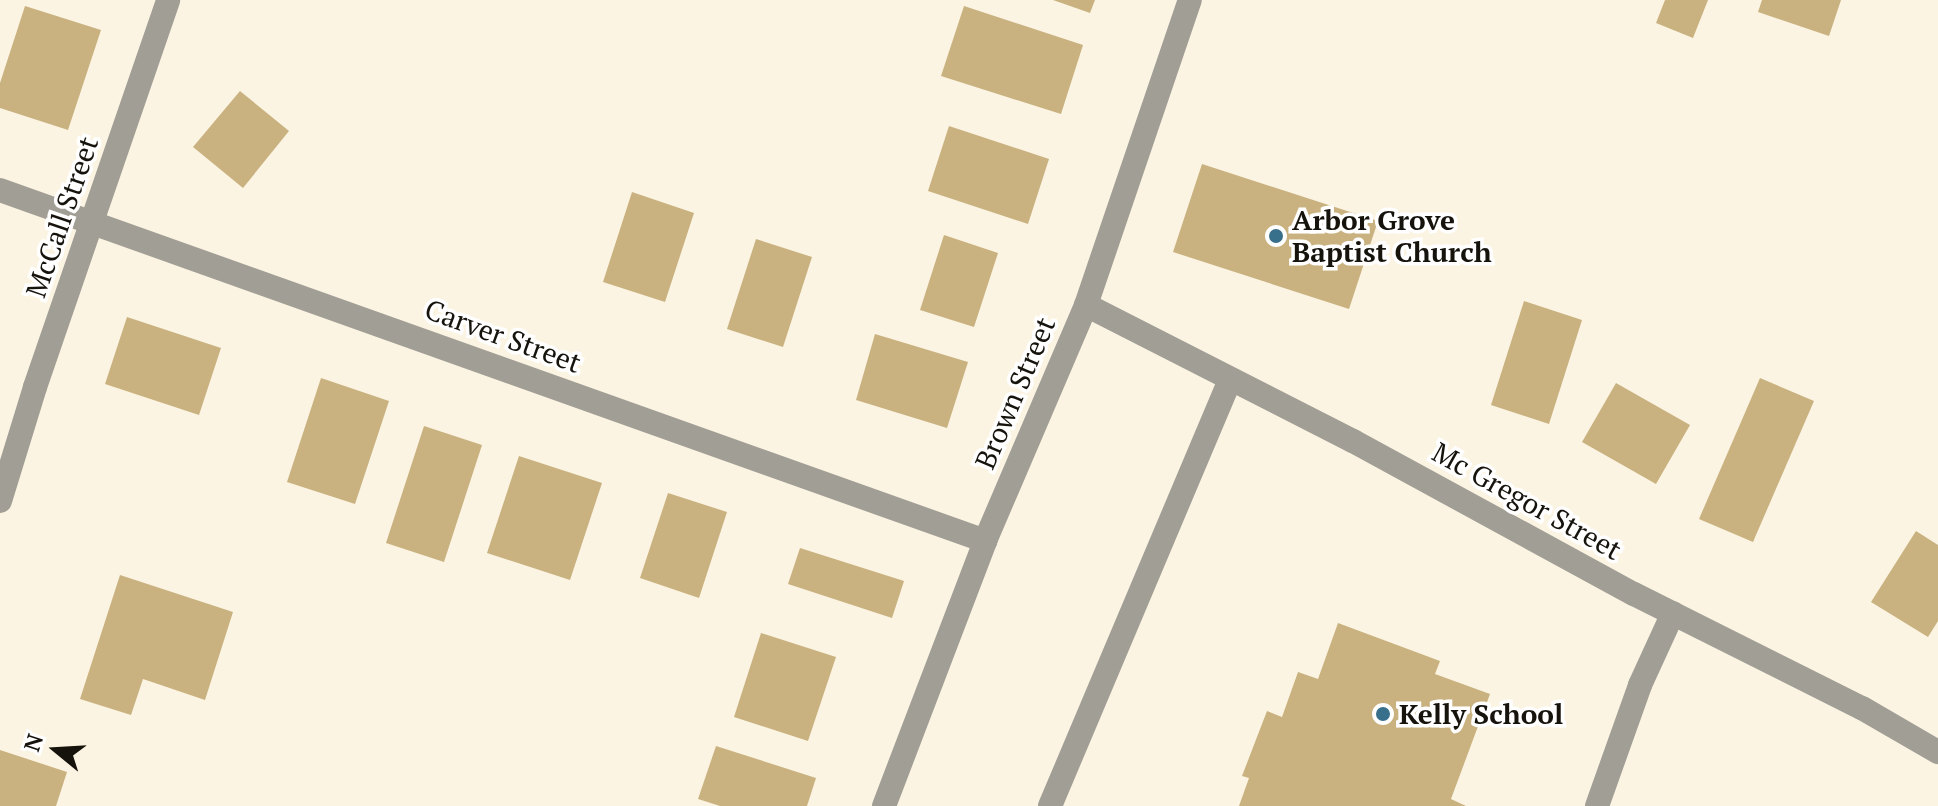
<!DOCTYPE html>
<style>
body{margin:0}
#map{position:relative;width:1938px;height:806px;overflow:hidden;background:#fcf4e2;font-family:"PT Serif",serif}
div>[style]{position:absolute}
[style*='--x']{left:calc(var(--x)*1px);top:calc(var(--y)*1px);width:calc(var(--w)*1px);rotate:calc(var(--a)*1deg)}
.building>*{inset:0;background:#c9b280}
.minor>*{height:24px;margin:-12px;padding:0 12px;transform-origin:12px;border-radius:12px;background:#a19e96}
.dots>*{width:22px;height:22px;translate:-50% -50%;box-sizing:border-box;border:4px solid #fff;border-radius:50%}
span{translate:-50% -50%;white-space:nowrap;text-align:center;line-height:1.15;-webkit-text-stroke:7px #fff;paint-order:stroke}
.street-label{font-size:28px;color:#16130d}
.poi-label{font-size:28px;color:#16130d;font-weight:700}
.left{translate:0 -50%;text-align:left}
.north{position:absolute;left:16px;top:710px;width:80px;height:80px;-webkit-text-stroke:6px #fff;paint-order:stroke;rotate:288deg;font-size:22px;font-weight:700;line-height:32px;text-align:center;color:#16130d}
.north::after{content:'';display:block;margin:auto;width:28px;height:36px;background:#16130d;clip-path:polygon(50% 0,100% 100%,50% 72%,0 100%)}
</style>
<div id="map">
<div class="building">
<div style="clip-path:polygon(1053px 0,1095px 0,1090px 13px)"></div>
<div style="clip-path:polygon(1665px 0,1708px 0,1693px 38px,1656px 23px)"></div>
<div style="clip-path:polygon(1762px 0,1841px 0,1829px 36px,1758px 12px)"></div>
<div style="clip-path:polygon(25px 6px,101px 30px,68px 130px,0 108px,0 83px)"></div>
<div style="clip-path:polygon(964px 6px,1083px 45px,1061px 114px,941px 76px)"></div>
<div style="clip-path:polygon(240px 91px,289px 131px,243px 188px,193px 147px)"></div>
<div style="clip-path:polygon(949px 126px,1049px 159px,1028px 224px,928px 191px)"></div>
<div style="clip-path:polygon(1202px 164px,1378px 221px,1349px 309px,1173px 252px)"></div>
<div style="clip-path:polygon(632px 192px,694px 213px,665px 302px,603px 282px)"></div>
<div style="clip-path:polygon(944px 235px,998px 253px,974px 327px,920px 310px)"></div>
<div style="clip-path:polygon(756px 239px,812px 257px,783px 347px,727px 329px)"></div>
<div style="clip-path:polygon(1524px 301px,1582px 320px,1549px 424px,1491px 405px)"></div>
<div style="clip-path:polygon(127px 317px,221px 348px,199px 415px,105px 384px)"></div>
<div style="clip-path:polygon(875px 334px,968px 362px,947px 428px,856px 400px)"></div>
<div style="clip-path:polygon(321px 378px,389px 401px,355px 504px,287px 482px)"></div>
<div style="clip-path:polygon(1760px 378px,1814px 401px,1753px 542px,1699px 519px)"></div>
<div style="clip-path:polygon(1616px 383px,1690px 425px,1656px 484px,1582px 442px)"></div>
<div style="clip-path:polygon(424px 426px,482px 445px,444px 562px,386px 543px)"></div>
<div style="clip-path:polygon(519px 456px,602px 483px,570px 580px,487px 553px)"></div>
<div style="clip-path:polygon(668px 493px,727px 512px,699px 598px,640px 578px)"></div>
<div style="clip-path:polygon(1916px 531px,1938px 545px,1938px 621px,1928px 637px,1871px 602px)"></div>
<div style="clip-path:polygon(800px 548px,904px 581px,892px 618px,788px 584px)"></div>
<div style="clip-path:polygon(120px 575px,233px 612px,205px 700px,143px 679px,131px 715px,80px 699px)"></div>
<div style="clip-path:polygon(1338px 623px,1440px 661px,1435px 674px,1490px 694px,1451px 799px,1466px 806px,1239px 806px,1249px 778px,1242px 776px,1267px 711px,1282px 717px,1298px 672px,1318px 679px)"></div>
<div style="clip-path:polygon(761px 633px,836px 657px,808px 741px,734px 717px)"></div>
<div style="clip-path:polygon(716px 746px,816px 778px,807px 806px,720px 806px,698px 799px)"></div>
<div style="clip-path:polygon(0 750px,67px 772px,56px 806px,0 806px)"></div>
</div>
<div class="minor">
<div style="--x:0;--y:190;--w:1046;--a:19.61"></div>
<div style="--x:1086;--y:305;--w:300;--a:27"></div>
<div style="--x:1353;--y:441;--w:320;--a:28.6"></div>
<div style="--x:1634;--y:594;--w:255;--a:26.6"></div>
<div style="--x:1862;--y:708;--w:88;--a:30.1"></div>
<div style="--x:0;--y:501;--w:119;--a:-72.9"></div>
<div style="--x:35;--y:387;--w:409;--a:-71"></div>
<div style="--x:884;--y:806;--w:284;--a:-69.1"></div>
<div style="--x:985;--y:541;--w:257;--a:-66.8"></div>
<div style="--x:1086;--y:305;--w:322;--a:-71.2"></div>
<div style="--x:1050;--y:806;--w:463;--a:-67.1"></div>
<div style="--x:1597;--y:806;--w:128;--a:-70.4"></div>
<div style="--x:1640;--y:685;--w:79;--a:-65.4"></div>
</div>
<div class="dots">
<div style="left:1276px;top:236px;background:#386f8a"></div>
<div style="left:1383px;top:714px;background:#386f8a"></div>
</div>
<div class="street-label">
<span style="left:62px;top:217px;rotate:-71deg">McCall Street</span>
<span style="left:503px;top:336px;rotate:20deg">Carver Street</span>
<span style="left:1015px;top:393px;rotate:-67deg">Brown Street</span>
<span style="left:1527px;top:501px;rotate:29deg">Mc Gregor Street</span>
</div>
<div class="poi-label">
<span class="left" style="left:1292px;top:236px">Arbor Grove<br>Baptist Church</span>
<span class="left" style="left:1399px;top:714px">Kelly School</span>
</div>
<div class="north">N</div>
</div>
